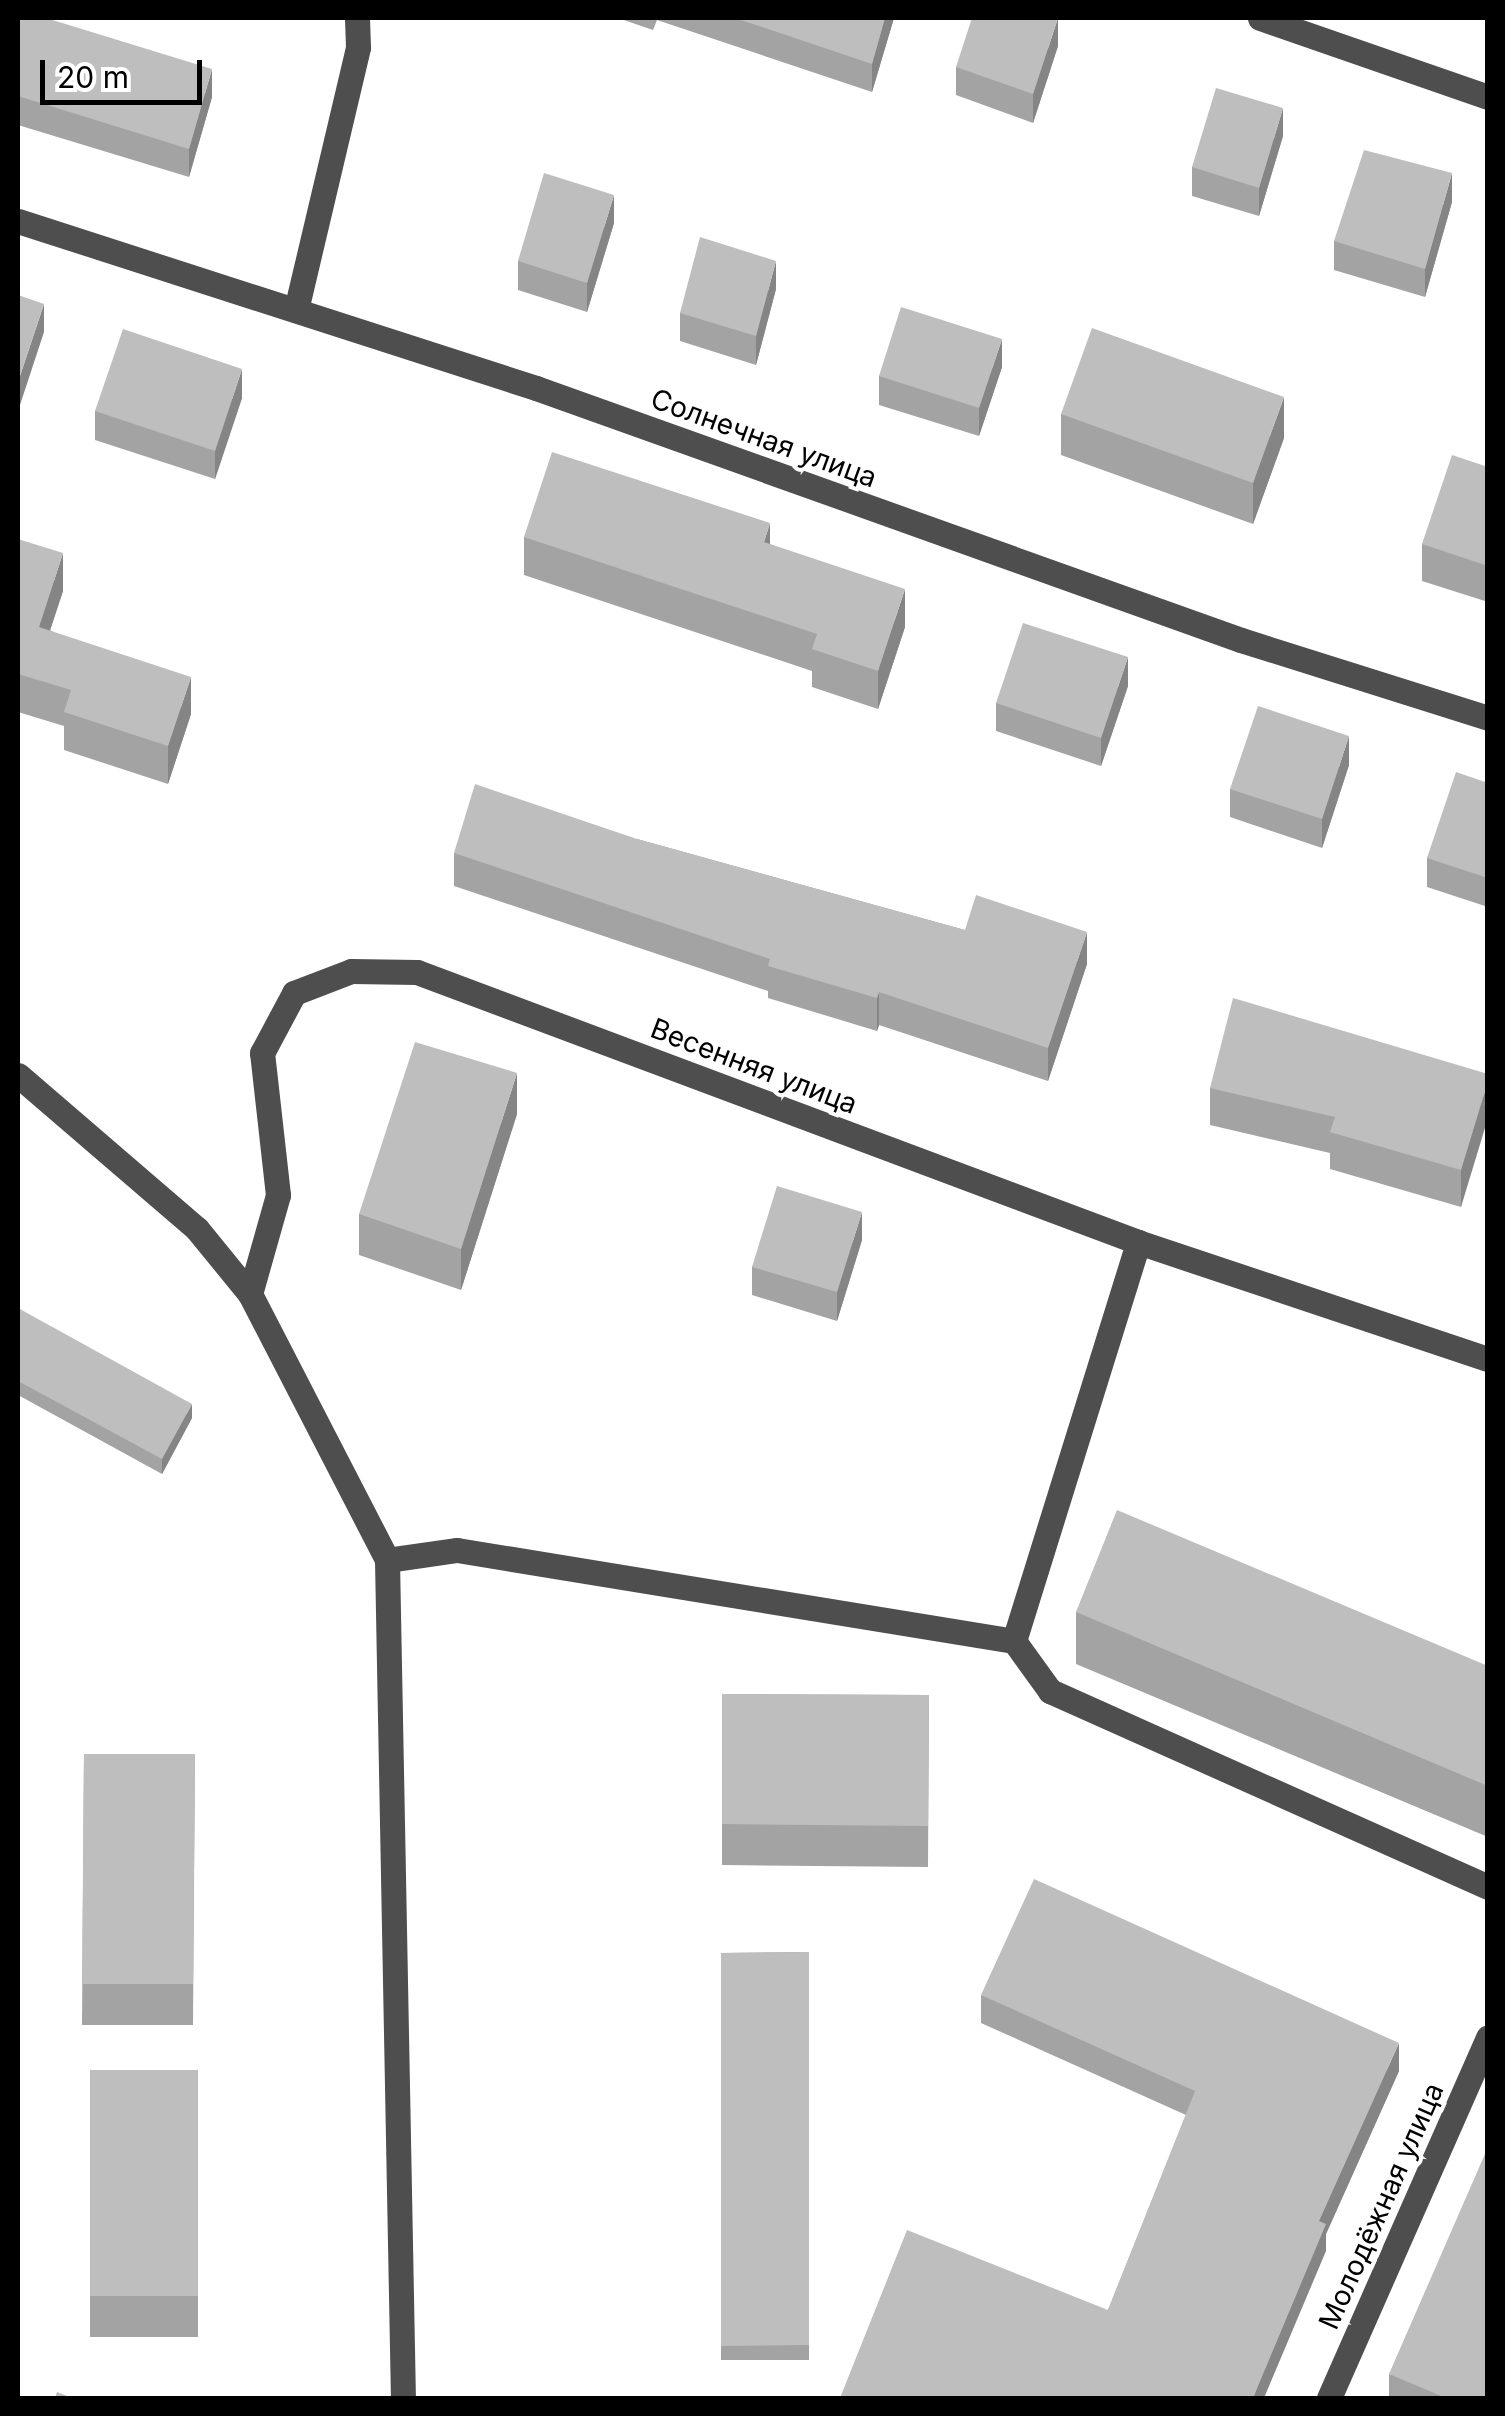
<!DOCTYPE html>
<meta charset="utf-8">
<style>
body{margin:0}
#map{position:relative;width:1505px;height:2416px;overflow:hidden;background:#fff;font-family:Inter,sans-serif}
div>[style]{position:absolute}
[style*='--x']{left:calc(var(--x)*1px);top:calc(var(--y)*1px);width:calc(var(--w)*1px);rotate:calc(var(--a)*1deg)}
.minor>*{height:25px;margin:-12.5px;padding:0 12.5px;transform-origin:12.5px;border-radius:12.5px;background:#4e4e4e}
.wall>*{inset:0;background:#a3a3a3}
.shaded-wall>*{inset:0;background:#858585}
.building>*{inset:0;background:#bebebe}
span{translate:-50% -50%;white-space:nowrap;text-align:center;line-height:1.15;-webkit-text-stroke:8px #fff;paint-order:stroke}
.street-label{font-size:28px;color:#000}
.frame{position:absolute;inset:0;border:20px solid #000;pointer-events:none}
.scale{position:absolute;left:40px;top:60px;width:162px;height:45px;box-sizing:border-box;border:5px solid #000;border-top:0;padding-left:12px;font-size:30px;line-height:35px;white-space:nowrap;color:#000;-webkit-text-stroke:8px #fff;paint-order:stroke}
</style>
<div id="map">
<div class="minor">
<div style="--x:1260;--y:18;--w:241;--a:19.1"></div>
<div style="--x:18;--y:221;--w:544;--a:17.87"></div>
<div style="--x:536;--y:388;--w:749;--a:19.67"></div>
<div style="--x:1241;--y:640;--w:259;--a:17.5"></div>
<div style="--x:296;--y:310;--w:270;--a:-76.7"></div>
<div style="--x:358;--y:47;--w:29;--a:-92"></div>
<div style="--x:18;--y:1075;--w:236;--a:40.7"></div>
<div style="--x:197;--y:1229;--w:84;--a:50.8"></div>
<div style="--x:250;--y:1294;--w:299;--a:62.7"></div>
<div style="--x:387;--y:1560;--w:838;--a:88.91"></div>
<div style="--x:250;--y:1294;--w:103;--a:-74.2"></div>
<div style="--x:278;--y:1195;--w:143;--a:-96.4"></div>
<div style="--x:262;--y:1053;--w:68;--a:-61.9"></div>
<div style="--x:294;--y:993;--w:61;--a:-21.1"></div>
<div style="--x:351;--y:971;--w:66;--a:0.9"></div>
<div style="--x:417;--y:972;--w:770;--a:20.53"></div>
<div style="--x:1138;--y:1242;--w:369;--a:18.5"></div>
<div style="--x:387;--y:1560;--w:71;--a:-8.1"></div>
<div style="--x:457;--y:1550;--w:564;--a:9.28"></div>
<div style="--x:1014;--y:1641;--w:62;--a:54.2"></div>
<div style="--x:1050;--y:1691;--w:480;--a:24.1"></div>
<div style="--x:1014;--y:1641;--w:418;--a:-72.7"></div>
<div style="--x:1329;--y:2398;--w:394;--a:-66.2"></div>
</div>
<div class="wall">
<div style="clip-path:polygon(18px 18px,212px 97px,189px 177px,18px 125px)"></div>
<div style="clip-path:polygon(618px 18px,894px 18px,872px 92px,657px 20px,653px 30px)"></div>
<div style="clip-path:polygon(1058px 46px,1033px 123px,956px 95px,956px 67px)"></div>
<div style="clip-path:polygon(1283px 136px,1259px 216px,1192px 196px,1192px 167px)"></div>
<div style="clip-path:polygon(1452px 202px,1425px 297px,1334px 270px,1334px 241px)"></div>
<div style="clip-path:polygon(614px 223px,587px 312px,518px 290px,518px 261px)"></div>
<div style="clip-path:polygon(776px 289px,756px 365px,680px 341px,680px 313px)"></div>
<div style="clip-path:polygon(1002px 367px,979px 436px,879px 405px,879px 376px)"></div>
<div style="clip-path:polygon(242px 398px,215px 479px,95px 440px,95px 411px)"></div>
<div style="clip-path:polygon(1061px 414px,1284px 438px,1253px 524px,1061px 455px)"></div>
<div style="clip-path:polygon(1488px 467px,1488px 602px,1422px 581px,1422px 544px)"></div>
<div style="clip-path:polygon(524px 537px,770px 544px,905px 627px,878px 709px,812px 687px,812px 671px,524px 575px)"></div>
<div style="clip-path:polygon(18px 539px,63px 591px,50px 630px,191px 714px,168px 784px,64px 750px,64px 726px,18px 712px)"></div>
<div style="clip-path:polygon(1128px 686px,1101px 766px,996px 731px,996px 703px)"></div>
<div style="clip-path:polygon(1349px 765px,1322px 848px,1230px 817px,1230px 789px)"></div>
<div style="clip-path:polygon(1488px 783px,1488px 907px,1427px 887px,1427px 858px)"></div>
<div style="clip-path:polygon(637px 839px,1087px 964px,1048px 1081px,879px 1025px,877px 1031px,768px 998px,768px 991px,454px 886px,454px 853px)"></div>
<div style="clip-path:polygon(1488px 1074px,1461px 1207px,1330px 1169px,1330px 1153px,1210px 1125px,1210px 1088px)"></div>
<div style="clip-path:polygon(517px 1114px,461px 1290px,359px 1255px,359px 1214px)"></div>
<div style="clip-path:polygon(862px 1240px,837px 1321px,752px 1295px,752px 1267px)"></div>
<div style="clip-path:polygon(18px 1308px,192px 1418px,162px 1474px,18px 1395px)"></div>
<div style="clip-path:polygon(1076px 1612px,1488px 1666px,1488px 1837px,1076px 1664px)"></div>
<div style="clip-path:polygon(722px 1694px,929px 1695px,928px 1867px,722px 1865px)"></div>
<div style="clip-path:polygon(84px 1754px,195px 1754px,193px 2025px,82px 2025px)"></div>
<div style="clip-path:polygon(809px 1952px,809px 2360px,721px 2360px,721px 1953px)"></div>
<div style="clip-path:polygon(981px 1995px,1399px 2071px,1326px 2234px,1326px 2251px,1108px 2310px,1186px 2115px,981px 2023px)"></div>
<div style="clip-path:polygon(90px 2070px,198px 2070px,198px 2337px,90px 2337px)"></div>
<div style="clip-path:polygon(1389px 2374px,1488px 2398px,1389px 2398px)"></div>
</div>
<div class="shaded-wall">
<div style="clip-path:polygon(885px 18px,894px 18px,872px 92px,872px 64px)"></div>
<div style="clip-path:polygon(1058px 18px,1058px 46px,1033px 123px,1033px 94px)"></div>
<div style="clip-path:polygon(212px 69px,212px 97px,189px 177px,189px 149px)"></div>
<div style="clip-path:polygon(1283px 108px,1283px 136px,1259px 216px,1259px 188px)"></div>
<div style="clip-path:polygon(1452px 173px,1452px 202px,1425px 297px,1425px 269px)"></div>
<div style="clip-path:polygon(614px 195px,614px 223px,587px 312px,587px 283px)"></div>
<div style="clip-path:polygon(776px 261px,776px 289px,756px 365px,756px 336px)"></div>
<div style="clip-path:polygon(44px 304px,44px 332px,18px 411px,18px 382px)"></div>
<div style="clip-path:polygon(1002px 339px,1002px 367px,979px 436px,979px 408px)"></div>
<div style="clip-path:polygon(242px 369px,242px 398px,215px 479px,215px 451px)"></div>
<div style="clip-path:polygon(1284px 397px,1284px 438px,1253px 524px,1253px 483px)"></div>
<div style="clip-path:polygon(770px 523px,770px 562px,764px 542px)"></div>
<div style="clip-path:polygon(63px 553px,63px 591px,39px 664px,39px 627px)"></div>
<div style="clip-path:polygon(905px 589px,905px 627px,878px 709px,878px 671px)"></div>
<div style="clip-path:polygon(1128px 657px,1128px 686px,1101px 766px,1101px 738px)"></div>
<div style="clip-path:polygon(191px 677px,191px 714px,168px 784px,168px 746px)"></div>
<div style="clip-path:polygon(1349px 736px,1349px 765px,1322px 848px,1322px 819px)"></div>
<div style="clip-path:polygon(1087px 932px,1087px 964px,1048px 1081px,1048px 1048px)"></div>
<div style="clip-path:polygon(879px 992px,879px 1025px,877px 1031px,877px 998px)"></div>
<div style="clip-path:polygon(517px 1073px,517px 1114px,461px 1290px,461px 1249px)"></div>
<div style="clip-path:polygon(1488px 1081px,1488px 1118px,1461px 1207px,1461px 1170px)"></div>
<div style="clip-path:polygon(862px 1212px,862px 1240px,837px 1321px,837px 1292px)"></div>
<div style="clip-path:polygon(192px 1404px,192px 1418px,162px 1474px,162px 1459px)"></div>
<div style="clip-path:polygon(1399px 2043px,1399px 2071px,1326px 2234px,1326px 2251px,1264px 2398px,1253px 2398px,1319px 2221px)"></div>
</div>
<div class="building">
<div style="clip-path:polygon(18px 18px,46px 18px,212px 69px,189px 149px,18px 96px)"></div>
<div style="clip-path:polygon(735px 18px,885px 18px,872px 64px)"></div>
<div style="clip-path:polygon(972px 18px,1058px 18px,1033px 94px,956px 67px)"></div>
<div style="clip-path:polygon(1216px 88px,1283px 108px,1259px 188px,1192px 167px)"></div>
<div style="clip-path:polygon(1364px 150px,1452px 173px,1425px 269px,1334px 241px)"></div>
<div style="clip-path:polygon(544px 173px,614px 195px,587px 283px,518px 261px)"></div>
<div style="clip-path:polygon(700px 237px,776px 261px,756px 336px,680px 313px)"></div>
<div style="clip-path:polygon(18px 295px,44px 304px,18px 382px)"></div>
<div style="clip-path:polygon(901px 307px,1002px 339px,979px 408px,879px 376px)"></div>
<div style="clip-path:polygon(1092px 328px,1284px 397px,1253px 483px,1061px 414px)"></div>
<div style="clip-path:polygon(123px 329px,242px 369px,215px 451px,95px 411px)"></div>
<div style="clip-path:polygon(552px 452px,770px 523px,764px 542px,905px 589px,878px 671px,812px 649px,817px 634px,524px 537px)"></div>
<div style="clip-path:polygon(1452px 455px,1488px 467px,1488px 566px,1422px 544px)"></div>
<div style="clip-path:polygon(18px 539px,63px 553px,39px 627px,191px 677px,168px 746px,64px 712px,71px 690px,18px 674px)"></div>
<div style="clip-path:polygon(1023px 623px,1128px 657px,1101px 738px,996px 703px)"></div>
<div style="clip-path:polygon(1258px 706px,1349px 736px,1322px 819px,1230px 789px)"></div>
<div style="clip-path:polygon(1456px 772px,1488px 783px,1488px 878px,1427px 858px)"></div>
<div style="clip-path:polygon(475px 784px,637px 839px,965px 930px,976px 895px,1087px 932px,1048px 1048px,879px 992px,877px 998px,768px 966px,770px 959px,454px 853px)"></div>
<div style="clip-path:polygon(1233px 998px,1488px 1074px,1488px 1081px,1461px 1170px,1330px 1132px,1335px 1117px,1210px 1088px)"></div>
<div style="clip-path:polygon(415px 1042px,517px 1073px,461px 1249px,359px 1214px)"></div>
<div style="clip-path:polygon(777px 1186px,862px 1212px,837px 1292px,752px 1267px)"></div>
<div style="clip-path:polygon(18px 1308px,192px 1404px,162px 1459px,18px 1381px)"></div>
<div style="clip-path:polygon(1117px 1510px,1488px 1666px,1488px 1786px,1076px 1612px)"></div>
<div style="clip-path:polygon(722px 1694px,929px 1695px,928px 1826px,722px 1824px)"></div>
<div style="clip-path:polygon(84px 1754px,195px 1754px,193px 1984px,82px 1984px)"></div>
<div style="clip-path:polygon(1034px 1879px,1399px 2043px,1319px 2221px,1326px 2224px,1253px 2398px,840px 2398px,907px 2230px,1108px 2310px,1195px 2091px,981px 1995px)"></div>
<div style="clip-path:polygon(809px 1952px,809px 2345px,721px 2346px,721px 1953px)"></div>
<div style="clip-path:polygon(90px 2070px,198px 2070px,198px 2296px,90px 2296px)"></div>
<div style="clip-path:polygon(1488px 2147px,1488px 2398px,1446px 2398px,1389px 2374px)"></div>
<div style="clip-path:polygon(57px 2392px,72px 2398px,55px 2398px)"></div>
</div>
<div class="street-label">
<span style="left:764px;top:438px;rotate:20deg">Солнечная улица</span>
<span style="left:754px;top:1066px;rotate:21deg">Весенняя улица</span>
<span style="left:1381px;top:2206px;rotate:-66deg">Молодёжная улица</span>
</div>
<div class="frame"></div>
<div class="scale">20 m</div>
</div>
